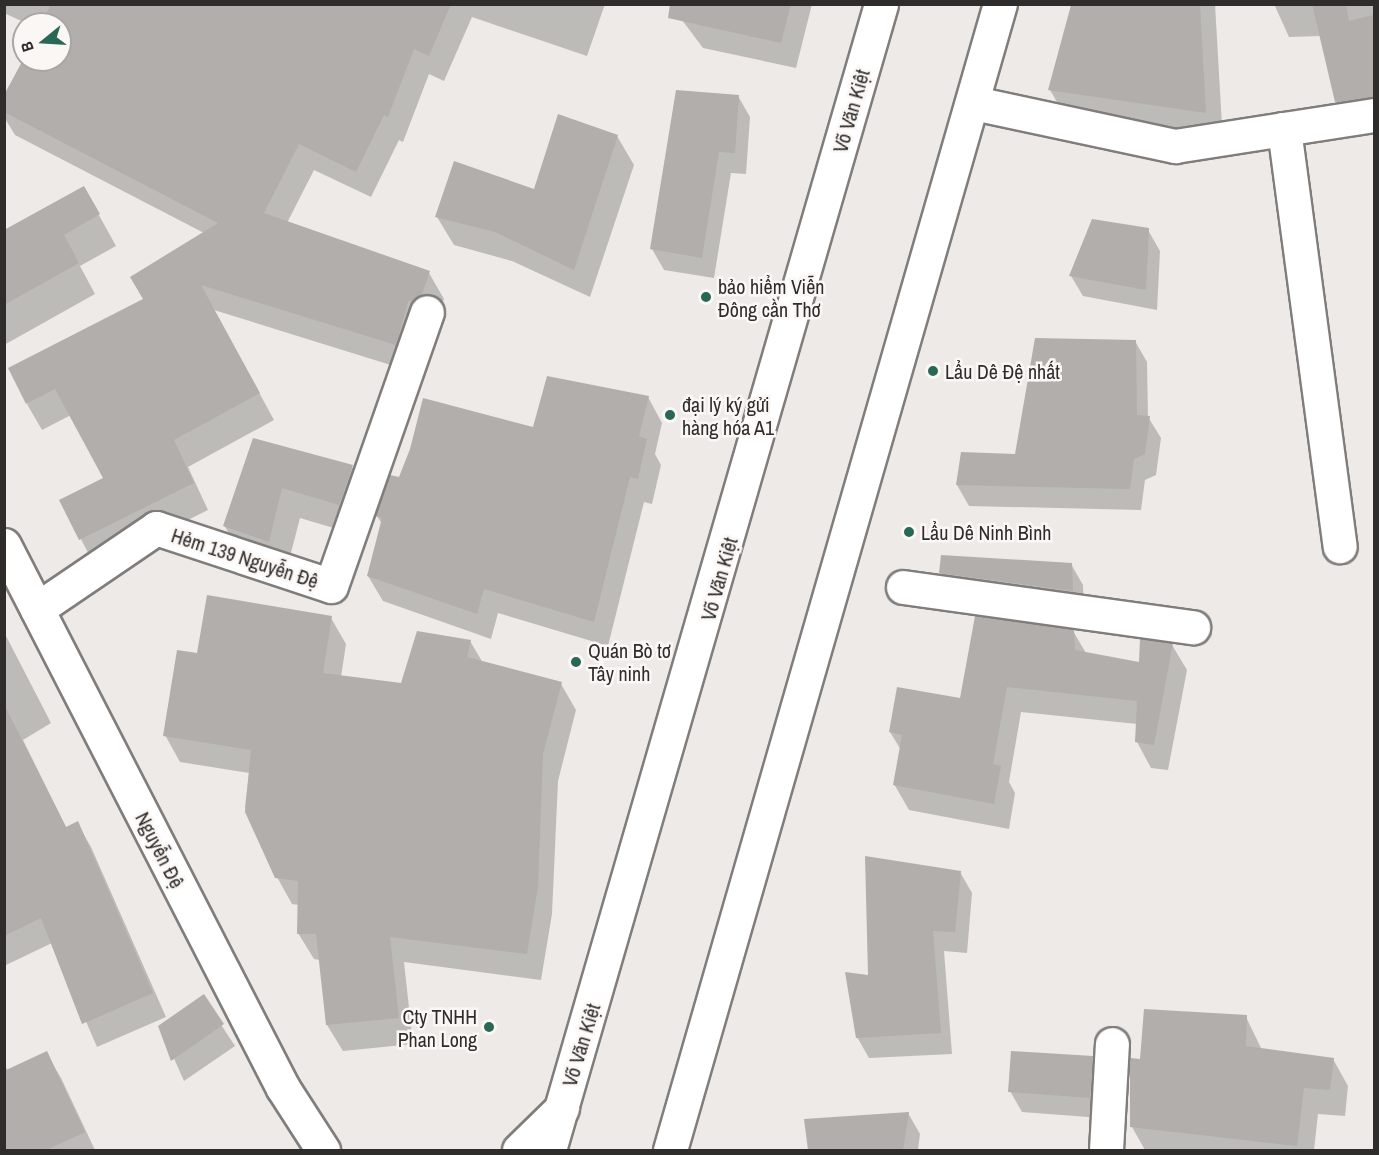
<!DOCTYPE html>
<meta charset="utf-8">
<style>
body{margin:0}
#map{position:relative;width:1379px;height:1155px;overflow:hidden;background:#edeae7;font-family:"Archivo Narrow",sans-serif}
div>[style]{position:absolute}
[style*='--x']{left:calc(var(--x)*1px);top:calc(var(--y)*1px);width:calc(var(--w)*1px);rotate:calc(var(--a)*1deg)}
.shadow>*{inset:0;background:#0003}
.building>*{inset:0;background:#b1aeab}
.roads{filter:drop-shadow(2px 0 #807d7b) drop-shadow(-2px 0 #807d7b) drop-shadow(0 2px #807d7b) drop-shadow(0 -2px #807d7b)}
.minor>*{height:33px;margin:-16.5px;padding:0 16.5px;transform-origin:16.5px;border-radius:16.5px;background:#fff}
.major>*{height:33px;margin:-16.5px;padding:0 16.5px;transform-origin:16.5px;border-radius:16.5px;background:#fff}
.dots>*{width:16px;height:16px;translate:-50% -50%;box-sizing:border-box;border:3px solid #fbf7f5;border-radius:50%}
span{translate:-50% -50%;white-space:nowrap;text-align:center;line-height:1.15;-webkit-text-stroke:5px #fbf7f5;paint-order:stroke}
.street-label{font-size:20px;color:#2e2d2c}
.poi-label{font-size:20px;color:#2e2d2c}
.left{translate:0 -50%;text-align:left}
.right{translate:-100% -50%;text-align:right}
.frame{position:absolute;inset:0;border:6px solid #2e2d2c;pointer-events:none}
.north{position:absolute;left:12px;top:12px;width:60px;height:60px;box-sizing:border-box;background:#fbf7f5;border:2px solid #a9a6a5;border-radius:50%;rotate:252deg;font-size:16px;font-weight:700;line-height:24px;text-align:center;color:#2e2d2c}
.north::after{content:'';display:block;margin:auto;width:21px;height:27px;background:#296855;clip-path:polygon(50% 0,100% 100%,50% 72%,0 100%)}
</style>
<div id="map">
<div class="shadow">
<div style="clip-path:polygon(4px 4px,605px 4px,587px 56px,472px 17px,444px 81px,429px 74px,403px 142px,399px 140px,371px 197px,314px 170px,287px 223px,429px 273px,444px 299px,410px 371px,214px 310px,274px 420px,188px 467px,208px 510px,95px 566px,61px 501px,105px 479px,71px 415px,42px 430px,27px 404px,145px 300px,204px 233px,15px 135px,4px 117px,4px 99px,60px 60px,60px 24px,28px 24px,4px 13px)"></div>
<div style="clip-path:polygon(670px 4px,812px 4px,796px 68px,703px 48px)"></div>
<div style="clip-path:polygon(1130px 4px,1215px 4px,1223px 143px,1068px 121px,1050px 90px)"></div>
<div style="clip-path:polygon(1274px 4px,1374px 4px,1374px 125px,1351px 127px,1337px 102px,1321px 36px,1289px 37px)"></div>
<div style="clip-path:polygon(738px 96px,750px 117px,746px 174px,731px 173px,714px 278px,664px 270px,652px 249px)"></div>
<div style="clip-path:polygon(617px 136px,634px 165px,590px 297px,512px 261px,454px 245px,437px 217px,535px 191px)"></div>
<div style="clip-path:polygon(84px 188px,116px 246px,80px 266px,95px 294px,4px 345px,4px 232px)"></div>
<div style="clip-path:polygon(1148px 230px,1160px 251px,1157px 310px,1083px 296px,1071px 276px)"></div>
<div style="clip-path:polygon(1135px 341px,1147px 362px,1148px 417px,1161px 438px,1156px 475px,1145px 480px,1141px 510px,969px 506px,957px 485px,1016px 456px)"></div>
<div style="clip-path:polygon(648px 397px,662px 423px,655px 454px,661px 465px,652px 504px,644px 502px,608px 646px,498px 613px,491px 639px,383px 601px,368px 576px,382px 524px,377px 516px,399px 479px,534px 429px)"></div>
<div style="clip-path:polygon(254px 440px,352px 467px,370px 497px,357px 535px,300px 518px,286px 572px,242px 556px,224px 525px)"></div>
<div style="clip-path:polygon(1071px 564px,1083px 585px,1084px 612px,953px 594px,940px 573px)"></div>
<div style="clip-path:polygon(331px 618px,346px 644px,341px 677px,402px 685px,470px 641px,483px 663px,561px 684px,576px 710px,558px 781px,552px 914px,541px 980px,404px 962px,413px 1044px,343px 1051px,327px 1025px,320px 960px,314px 959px,298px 933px,299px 905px,292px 904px,277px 877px,245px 807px,249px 773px,180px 762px,165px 735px,199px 654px)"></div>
<div style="clip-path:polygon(1073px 631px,1086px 653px,1140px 664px,1172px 645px,1187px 670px,1168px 770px,1151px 768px,1137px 742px,1137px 724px,1021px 712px,1009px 782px,1015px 793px,1009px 829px,909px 810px,894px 784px,901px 750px,890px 732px,961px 700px)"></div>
<div style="clip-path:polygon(4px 632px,51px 723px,23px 740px,67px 829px,77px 823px,91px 847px,166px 1017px,97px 1047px,52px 943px,4px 966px)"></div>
<div style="clip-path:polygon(960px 872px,972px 893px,967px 953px,944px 951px,952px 1054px,869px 1058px,857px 1037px,869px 976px)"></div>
<div style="clip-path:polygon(203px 997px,235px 1046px,184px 1081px,160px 1027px)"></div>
<div style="clip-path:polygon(1246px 1017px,1262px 1050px,1333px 1059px,1348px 1086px,1345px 1116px,1318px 1114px,1314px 1150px,1145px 1150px,1132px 1127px,1141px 1060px)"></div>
<div style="clip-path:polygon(46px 1053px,61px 1078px,95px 1150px,4px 1150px,4px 1064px,8px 1071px)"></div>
<div style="clip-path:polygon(1092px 1057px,1104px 1078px,1101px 1118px,1022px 1112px,1010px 1091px)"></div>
<div style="clip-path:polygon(908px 1113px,920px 1134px,918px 1150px,810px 1150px,806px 1120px)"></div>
</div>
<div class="building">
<div style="clip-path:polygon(51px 4px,451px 4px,429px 56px,414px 49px,388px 117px,384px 115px,356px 172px,299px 144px,264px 213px,430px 271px,422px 294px,408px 302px,396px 345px,201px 285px,260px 393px,174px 440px,194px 483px,79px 540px,59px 500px,103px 478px,55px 389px,26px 404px,8px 368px,143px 299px,130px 277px,218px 223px,4px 112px,4px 95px,24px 58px,60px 60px,60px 24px,41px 24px)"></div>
<div style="clip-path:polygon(670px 4px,791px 4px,781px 43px,668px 18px)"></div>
<div style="clip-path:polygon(1129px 4px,1200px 4px,1206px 113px,1048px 90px,1071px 5px)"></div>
<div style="clip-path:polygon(1312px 4px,1346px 4px,1349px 21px,1374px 15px,1374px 97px,1335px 102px)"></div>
<div style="clip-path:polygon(676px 90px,739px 95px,735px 153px,719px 152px,702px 258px,650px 249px)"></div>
<div style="clip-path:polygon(558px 114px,618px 135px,574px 270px,495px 232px,435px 217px,454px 161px,534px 189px)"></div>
<div style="clip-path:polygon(84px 186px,100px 214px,64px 235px,79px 263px,4px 305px,4px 230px)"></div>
<div style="clip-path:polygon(1092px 219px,1149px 228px,1146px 290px,1069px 276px)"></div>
<div style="clip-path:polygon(1035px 338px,1136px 340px,1137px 415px,1150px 416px,1145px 454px,1134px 459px,1130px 489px,956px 485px,961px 452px,1015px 454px)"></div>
<div style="clip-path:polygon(547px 376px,649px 396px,639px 436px,647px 439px,638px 479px,630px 477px,594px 622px,484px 589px,477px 614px,367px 576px,382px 518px,375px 516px,390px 475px,399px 477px,410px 449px,423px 398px,533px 427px)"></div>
<div style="clip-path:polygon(253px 438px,353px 465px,339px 505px,282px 488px,269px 542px,223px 526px)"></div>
<div style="clip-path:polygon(941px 555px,1072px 563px,1073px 591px,939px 573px)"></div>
<div style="clip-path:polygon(207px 595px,332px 616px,323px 673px,401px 683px,417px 631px,471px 640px,467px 657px,562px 682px,543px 754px,538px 887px,527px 954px,390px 937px,399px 1018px,326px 1025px,316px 934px,297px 934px,298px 881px,275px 878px,245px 812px,251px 750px,163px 736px,177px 650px,197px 653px)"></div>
<div style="clip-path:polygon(975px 616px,1074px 629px,1075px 650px,1139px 662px,1140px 639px,1173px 643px,1154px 745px,1135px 742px,1137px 701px,1007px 687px,993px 764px,1001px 766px,994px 804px,893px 785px,902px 735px,889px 732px,897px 687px,960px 698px)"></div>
<div style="clip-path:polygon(4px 704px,66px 827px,78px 821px,153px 993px,82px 1024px,41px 918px,4px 936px)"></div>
<div style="clip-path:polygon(865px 856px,961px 871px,955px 932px,933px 931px,941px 1033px,856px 1038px,845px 972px,868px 975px)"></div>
<div style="clip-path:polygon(204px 994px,224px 1024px,171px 1061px,158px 1026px)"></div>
<div style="clip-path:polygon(1144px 1009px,1247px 1015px,1246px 1046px,1334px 1058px,1330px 1090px,1304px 1088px,1297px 1146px,1130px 1127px,1130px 1058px,1140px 1059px)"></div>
<div style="clip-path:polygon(47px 1051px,85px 1132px,46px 1150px,4px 1150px,4px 1071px)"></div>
<div style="clip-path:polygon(1011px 1051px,1093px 1056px,1090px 1098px,1008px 1092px)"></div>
<div style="clip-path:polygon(909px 1112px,903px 1150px,808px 1150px,804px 1119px)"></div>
</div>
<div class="roads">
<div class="minor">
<div style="--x:974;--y:103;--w:206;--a:12.1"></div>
<div style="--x:1175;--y:146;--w:110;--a:-8.9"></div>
<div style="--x:1284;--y:129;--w:421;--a:82.4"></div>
<div style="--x:1284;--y:129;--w:91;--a:-8.8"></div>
<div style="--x:4;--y:545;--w:610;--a:62.81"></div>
<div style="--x:283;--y:1088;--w:74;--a:57.2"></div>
<div style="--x:903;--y:587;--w:293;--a:7.9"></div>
<div style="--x:37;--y:609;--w:144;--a:-34.2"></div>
<div style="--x:156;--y:528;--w:184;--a:18.3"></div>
<div style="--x:331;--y:586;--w:290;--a:-70.7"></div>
<div style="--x:519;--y:1150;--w:60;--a:-44.3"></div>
<div style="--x:1106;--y:1150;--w:106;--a:-86.8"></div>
</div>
<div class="major">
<div style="--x:549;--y:1150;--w:1193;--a:-73.84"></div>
<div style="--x:670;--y:1150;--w:1193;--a:-73.94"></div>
</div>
</div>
<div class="dots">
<div style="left:706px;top:297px;background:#296855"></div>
<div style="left:933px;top:371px;background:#296855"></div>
<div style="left:670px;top:415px;background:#296855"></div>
<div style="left:909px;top:532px;background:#296855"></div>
<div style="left:576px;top:662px;background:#296855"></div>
<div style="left:489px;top:1027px;background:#296855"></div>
</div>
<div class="street-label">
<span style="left:851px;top:111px;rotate:-74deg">Võ Văn Kiệt</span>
<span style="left:245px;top:558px;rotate:18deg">Hẻm 139 Nguyễn Đệ</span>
<span style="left:719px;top:579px;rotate:-74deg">Võ Văn Kiệt</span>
<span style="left:160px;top:850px;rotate:63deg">Nguyễn Đệ</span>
<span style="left:581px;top:1045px;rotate:-73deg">Võ Văn Kiệt</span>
</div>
<div class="poi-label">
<span class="left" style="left:718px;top:298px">bảo hiểm Viễn<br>Đông cần Thơ</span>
<span class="left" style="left:945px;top:371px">Lẩu Dê Đệ nhất</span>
<span class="left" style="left:682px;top:416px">đại lý ký gửi<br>hàng hóa A1</span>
<span class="left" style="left:921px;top:532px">Lẩu Dê Ninh Bình</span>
<span class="left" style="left:588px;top:662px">Quán Bò tơ<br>Tây ninh</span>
<span class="right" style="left:477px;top:1028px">Cty TNHH<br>Phan Long</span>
</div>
<div class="frame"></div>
<div class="north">B</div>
</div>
